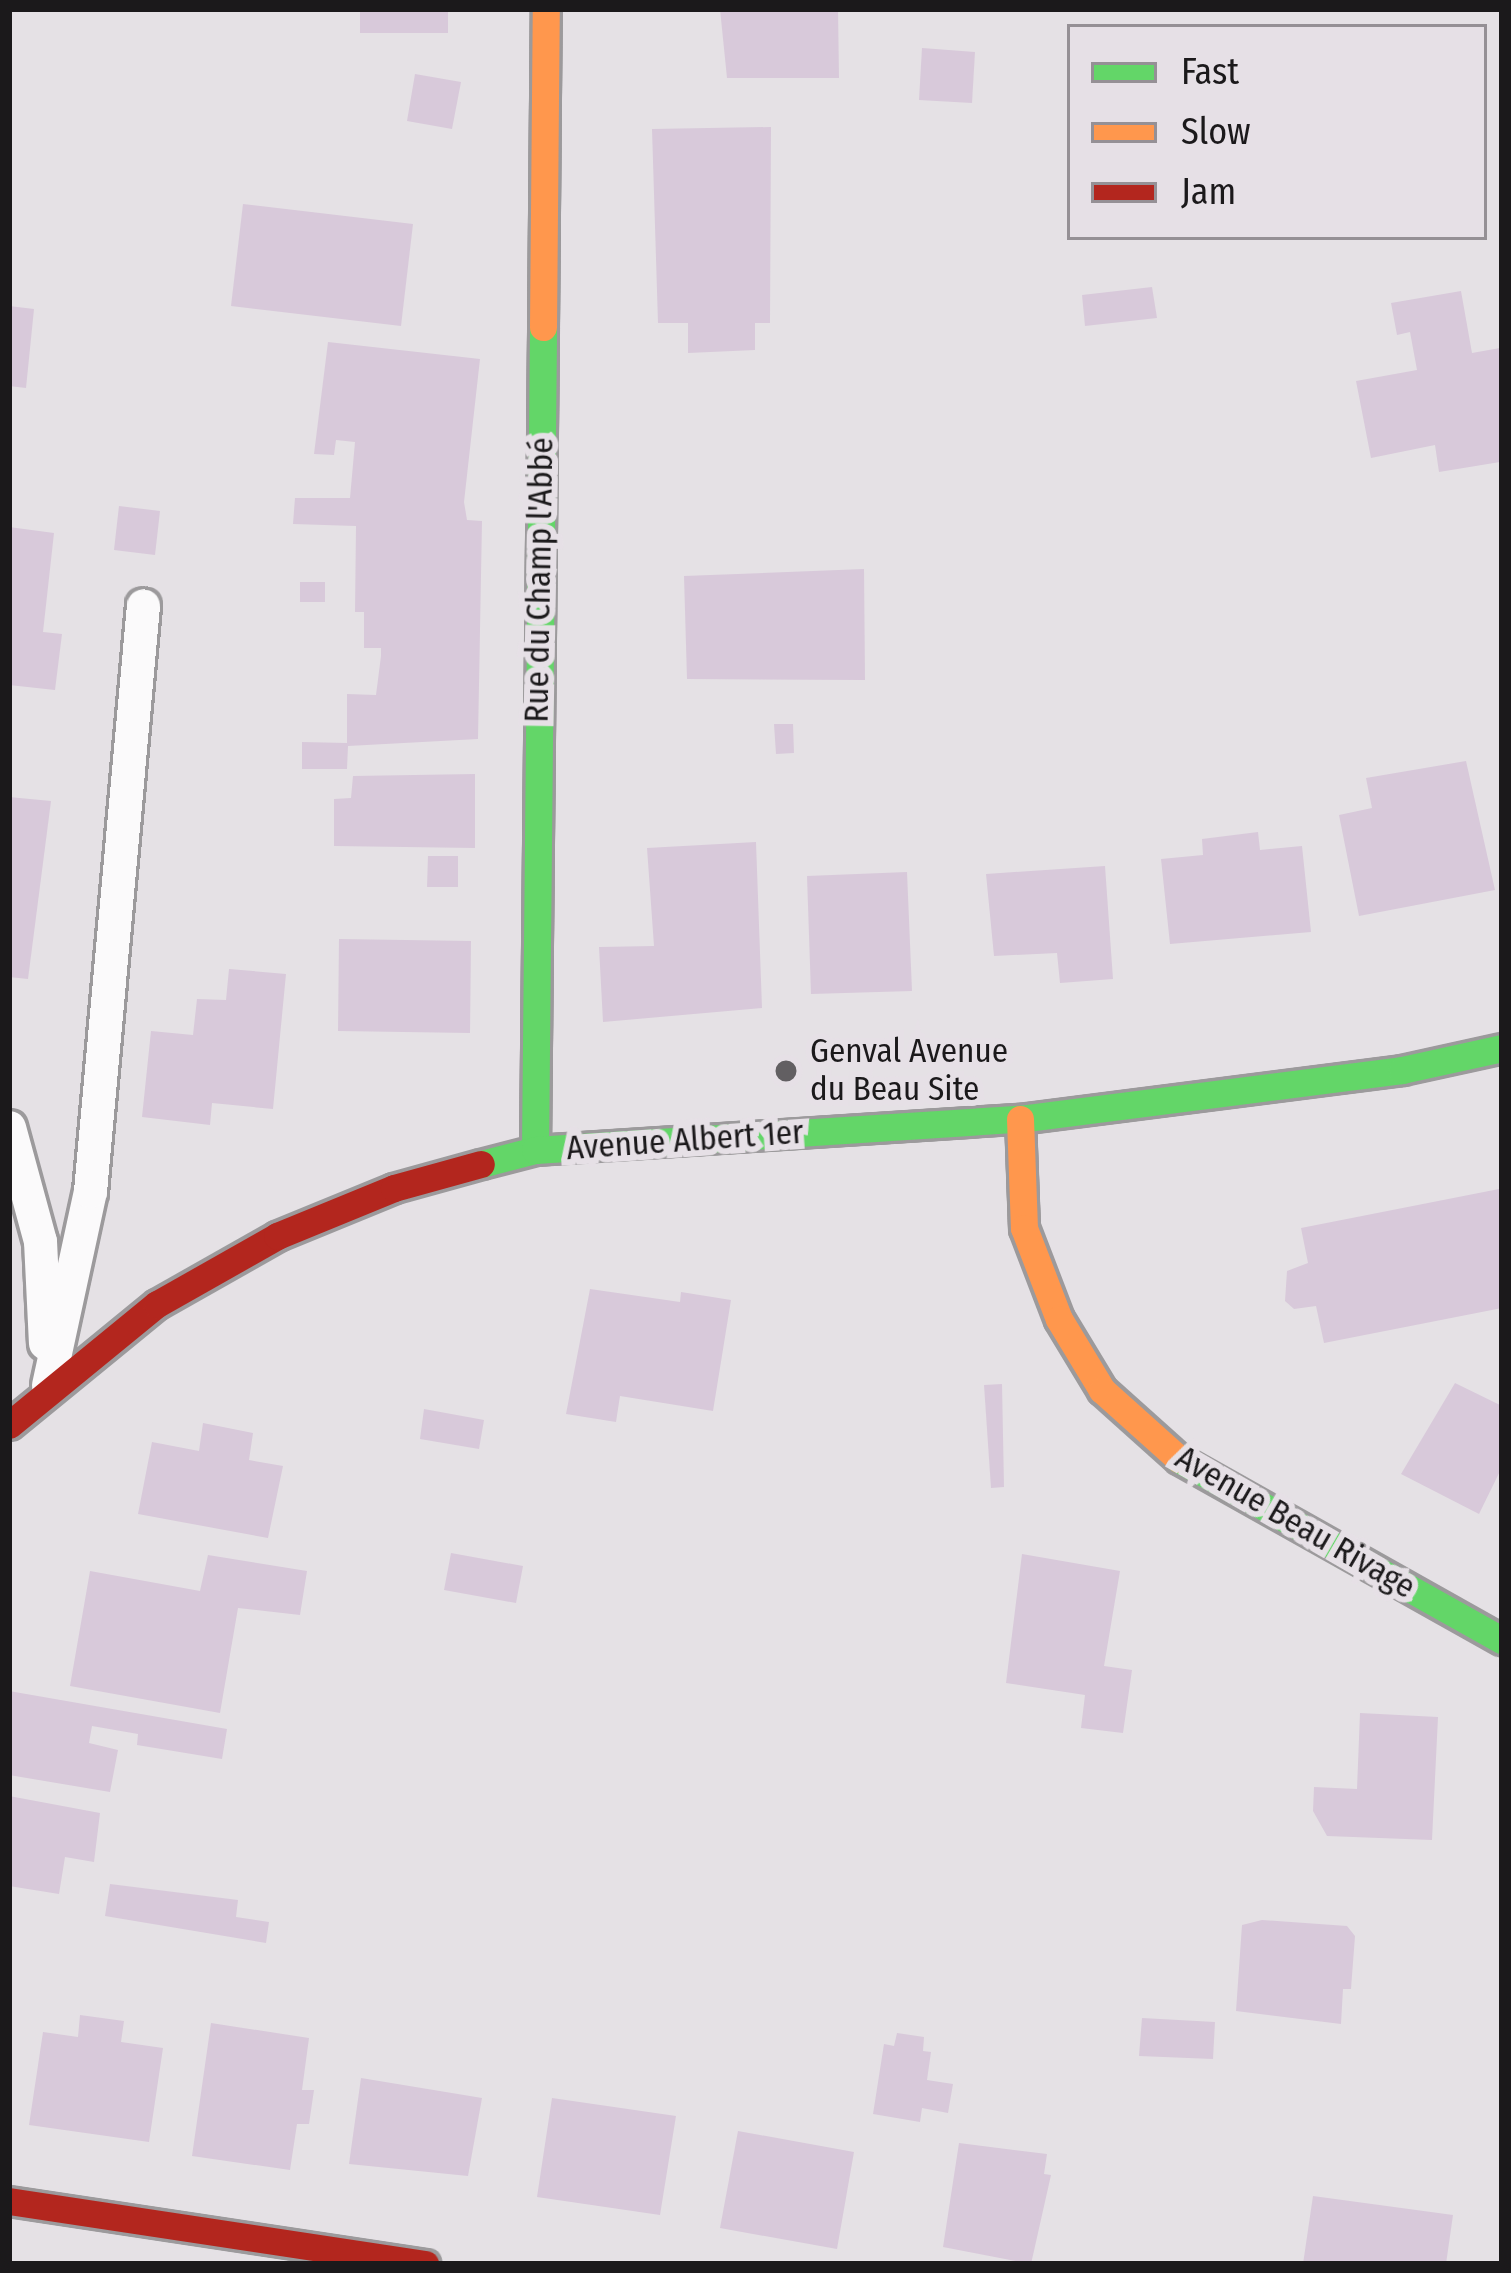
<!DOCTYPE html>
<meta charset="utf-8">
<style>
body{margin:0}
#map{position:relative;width:1511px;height:2273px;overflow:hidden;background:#e5e1e5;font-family:"Fira Sans Condensed",sans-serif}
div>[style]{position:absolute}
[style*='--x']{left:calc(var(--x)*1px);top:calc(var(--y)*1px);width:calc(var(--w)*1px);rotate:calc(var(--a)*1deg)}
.building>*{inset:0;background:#d8c9da}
.roads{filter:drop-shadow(3px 0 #9c9a9c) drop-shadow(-3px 0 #9c9a9c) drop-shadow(0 3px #9c9a9c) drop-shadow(0 -3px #9c9a9c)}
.lane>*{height:33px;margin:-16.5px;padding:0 16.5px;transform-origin:16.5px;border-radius:16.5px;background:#fbfafb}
.fast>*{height:27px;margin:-13.5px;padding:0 13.5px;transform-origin:13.5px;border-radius:13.5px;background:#63d668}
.slow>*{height:27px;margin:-13.5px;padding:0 13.5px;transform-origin:13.5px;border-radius:13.5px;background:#ff974d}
.jam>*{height:27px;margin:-13.5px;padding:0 13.5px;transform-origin:13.5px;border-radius:13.5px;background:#b3261e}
.dots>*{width:33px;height:33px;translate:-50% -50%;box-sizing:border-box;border:6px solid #e6e0e6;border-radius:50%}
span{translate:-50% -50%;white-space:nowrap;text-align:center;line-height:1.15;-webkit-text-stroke:12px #e6e0e6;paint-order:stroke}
.street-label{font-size:33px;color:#1b191b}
.poi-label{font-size:33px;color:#1b191b}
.left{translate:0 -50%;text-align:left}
.frame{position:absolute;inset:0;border:12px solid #1b191b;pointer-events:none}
.legend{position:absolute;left:1067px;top:24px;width:420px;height:216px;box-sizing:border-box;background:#e6e0e6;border:3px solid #959095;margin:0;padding:15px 21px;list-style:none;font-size:36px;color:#1b191b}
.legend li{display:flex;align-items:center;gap:24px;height:60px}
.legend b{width:60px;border:3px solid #959095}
</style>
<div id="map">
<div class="building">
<div style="clip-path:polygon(360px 9px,448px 9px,448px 33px,360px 33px)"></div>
<div style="clip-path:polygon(720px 9px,838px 9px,839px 78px,727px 78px)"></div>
<div style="clip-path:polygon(922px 48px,975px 52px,972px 103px,919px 100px)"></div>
<div style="clip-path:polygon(415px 74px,461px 82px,452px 129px,407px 121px)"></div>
<div style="clip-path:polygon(771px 127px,770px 323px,755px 323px,755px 350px,688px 353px,688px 323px,658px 323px,652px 129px)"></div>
<div style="clip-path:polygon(243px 204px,413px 224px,401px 326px,231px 306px)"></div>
<div style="clip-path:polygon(1152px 287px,1157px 318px,1085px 326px,1082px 295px)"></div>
<div style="clip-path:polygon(1461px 291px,1472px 353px,1500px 348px,1500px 462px,1439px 472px,1435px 445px,1371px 458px,1356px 381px,1417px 370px,1410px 332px,1397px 335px,1391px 303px)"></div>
<div style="clip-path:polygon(9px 306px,34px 309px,26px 388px,9px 386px)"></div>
<div style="clip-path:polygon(328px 342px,480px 359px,464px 502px,467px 520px,482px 521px,478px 739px,348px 746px,347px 769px,302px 769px,302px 742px,347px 743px,347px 694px,376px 695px,381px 656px,381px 648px,364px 648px,364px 612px,355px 612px,356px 526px,293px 524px,295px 498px,350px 498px,355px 442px,336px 440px,334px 455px,314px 454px)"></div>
<div style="clip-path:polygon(119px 506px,160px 511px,155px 555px,114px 550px)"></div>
<div style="clip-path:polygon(9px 527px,54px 533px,43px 632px,62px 634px,55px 690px,9px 685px)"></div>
<div style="clip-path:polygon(864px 569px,865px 680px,687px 679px,684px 576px)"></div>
<div style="clip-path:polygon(300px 582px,325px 582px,325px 602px,300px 602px)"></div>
<div style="clip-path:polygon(774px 724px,793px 724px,794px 753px,776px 754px)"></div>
<div style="clip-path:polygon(1466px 761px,1495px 890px,1359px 916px,1339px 815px,1372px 808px,1366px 778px)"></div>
<div style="clip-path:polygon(475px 774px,475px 848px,334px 846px,334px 799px,351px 798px,353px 776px)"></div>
<div style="clip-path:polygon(9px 797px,51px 801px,28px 979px,9px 977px)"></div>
<div style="clip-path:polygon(1258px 832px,1260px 850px,1302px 846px,1311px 932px,1170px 944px,1161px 859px,1203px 855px,1202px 839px)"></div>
<div style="clip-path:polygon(756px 842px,762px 1008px,603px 1022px,599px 947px,654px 946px,647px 848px)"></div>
<div style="clip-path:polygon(428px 856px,458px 856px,458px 887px,427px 887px)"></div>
<div style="clip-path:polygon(1105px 866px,1113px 979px,1060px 983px,1057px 953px,994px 956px,986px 874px)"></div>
<div style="clip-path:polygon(907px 872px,912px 991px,811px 994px,807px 876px)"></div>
<div style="clip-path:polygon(339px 939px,471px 941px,470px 1033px,338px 1031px)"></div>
<div style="clip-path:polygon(229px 969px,286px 974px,273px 1109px,212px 1103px,210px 1125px,142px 1117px,151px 1031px,193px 1035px,197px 999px,226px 1000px)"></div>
<div style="clip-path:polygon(1499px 1189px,1502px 1308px,1324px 1343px,1316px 1306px,1294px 1309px,1285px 1301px,1287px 1271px,1308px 1263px,1301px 1228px)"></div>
<div style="clip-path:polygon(590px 1289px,680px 1302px,681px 1292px,731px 1300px,713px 1411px,620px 1396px,616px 1422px,566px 1414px)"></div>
<div style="clip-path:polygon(1455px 1383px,1502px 1406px,1502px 1467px,1479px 1514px,1401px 1474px)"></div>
<div style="clip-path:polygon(1002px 1384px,1004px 1487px,991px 1488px,984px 1385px)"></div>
<div style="clip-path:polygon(424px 1409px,484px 1420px,479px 1449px,420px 1439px)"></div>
<div style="clip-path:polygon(203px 1423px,253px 1433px,249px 1460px,283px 1466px,268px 1538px,138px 1514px,152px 1442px,199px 1451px)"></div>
<div style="clip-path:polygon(451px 1553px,523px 1566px,516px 1603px,444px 1590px)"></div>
<div style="clip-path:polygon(1022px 1554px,1120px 1571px,1104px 1666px,1132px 1670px,1123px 1733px,1081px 1728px,1085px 1695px,1006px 1683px)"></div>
<div style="clip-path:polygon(208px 1555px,307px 1571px,300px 1615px,238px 1608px,220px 1713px,70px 1686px,90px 1571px,200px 1591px)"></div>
<div style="clip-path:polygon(9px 1691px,227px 1729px,222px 1759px,137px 1745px,138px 1734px,92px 1726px,89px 1743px,118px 1750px,110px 1792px,9px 1775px)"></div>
<div style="clip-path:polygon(1360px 1713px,1438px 1717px,1432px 1840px,1327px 1836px,1313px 1811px,1314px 1787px,1357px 1789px)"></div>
<div style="clip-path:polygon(9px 1796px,100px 1813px,94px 1862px,65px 1857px,59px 1894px,9px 1886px)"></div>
<div style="clip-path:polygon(110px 1884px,238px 1900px,236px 1917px,269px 1922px,266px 1943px,105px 1916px)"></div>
<div style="clip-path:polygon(1262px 1920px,1347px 1926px,1355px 1936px,1351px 1989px,1343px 1989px,1341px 2024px,1236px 2011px,1242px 1925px)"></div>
<div style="clip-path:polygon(80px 2015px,124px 2021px,121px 2042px,163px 2048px,149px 2142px,29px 2125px,43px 2032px,78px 2037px)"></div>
<div style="clip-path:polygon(1142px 2018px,1215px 2022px,1213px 2059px,1139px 2056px)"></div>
<div style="clip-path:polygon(211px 2023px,309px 2038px,302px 2090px,314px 2090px,309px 2124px,297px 2124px,290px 2170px,192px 2156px)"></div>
<div style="clip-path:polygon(897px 2033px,924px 2037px,923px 2051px,931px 2052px,927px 2080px,953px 2084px,948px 2113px,922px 2108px,920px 2122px,873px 2114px,884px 2044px,894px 2046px)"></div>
<div style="clip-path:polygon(361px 2078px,482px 2098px,468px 2176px,349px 2164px)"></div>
<div style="clip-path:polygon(552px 2098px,676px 2116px,660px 2215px,537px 2197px)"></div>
<div style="clip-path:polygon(738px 2131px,854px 2152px,837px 2249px,720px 2228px)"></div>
<div style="clip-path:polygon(959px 2143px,1047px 2154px,1044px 2174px,1051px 2175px,1031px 2264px,943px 2247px)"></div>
<div style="clip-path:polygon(1313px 2196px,1453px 2215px,1446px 2264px,1303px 2264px)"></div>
</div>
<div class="roads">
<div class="lane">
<div style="--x:9;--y:1127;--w:118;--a:74.8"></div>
<div style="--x:40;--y:1241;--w:102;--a:87.2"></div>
<div style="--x:48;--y:1385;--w:198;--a:-77.8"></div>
<div style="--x:90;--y:1191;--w:588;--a:-84.83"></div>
</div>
<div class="fast">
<div style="--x:535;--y:1150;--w:823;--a:-89.44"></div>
<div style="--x:481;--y:1164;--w:56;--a:-14.5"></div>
<div style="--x:535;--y:1150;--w:486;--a:-3.7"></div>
<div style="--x:1020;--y:1119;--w:385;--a:-7.3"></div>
<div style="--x:1402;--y:1070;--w:102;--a:-12.4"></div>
<div style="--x:1179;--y:1459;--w:370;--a:29.3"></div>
</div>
<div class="slow">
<div style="--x:543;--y:327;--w:318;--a:-89.5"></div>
<div style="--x:1020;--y:1119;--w:109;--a:87.9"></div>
<div style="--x:1024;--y:1228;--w:97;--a:69"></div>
<div style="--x:1059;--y:1319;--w:83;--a:58.8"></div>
<div style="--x:1102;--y:1390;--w:103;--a:41.9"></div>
</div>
<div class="jam">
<div style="--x:9;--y:1425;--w:191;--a:-39.3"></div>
<div style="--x:157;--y:1304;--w:138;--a:-29.5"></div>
<div style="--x:277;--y:1236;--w:126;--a:-22.3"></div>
<div style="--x:394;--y:1188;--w:90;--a:-15.4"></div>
<div style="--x:9;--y:2201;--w:421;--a:8.6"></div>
</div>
</div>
<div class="dots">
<div style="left:786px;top:1071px;background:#625f62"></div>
</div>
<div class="street-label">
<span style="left:540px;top:580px;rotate:-89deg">Rue du Champ l'Abbé</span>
<span style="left:685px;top:1141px;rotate:-4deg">Avenue Albert 1er</span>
<span style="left:1295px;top:1523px;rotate:30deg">Avenue Beau Rivage</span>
</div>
<div class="poi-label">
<span class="left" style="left:810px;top:1071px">Genval Avenue<br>du Beau Site</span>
</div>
<div class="frame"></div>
<ul class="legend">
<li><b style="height:15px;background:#63d668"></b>Fast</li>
<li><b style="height:15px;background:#ff974d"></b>Slow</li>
<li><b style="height:15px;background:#b3261e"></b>Jam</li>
</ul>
</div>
